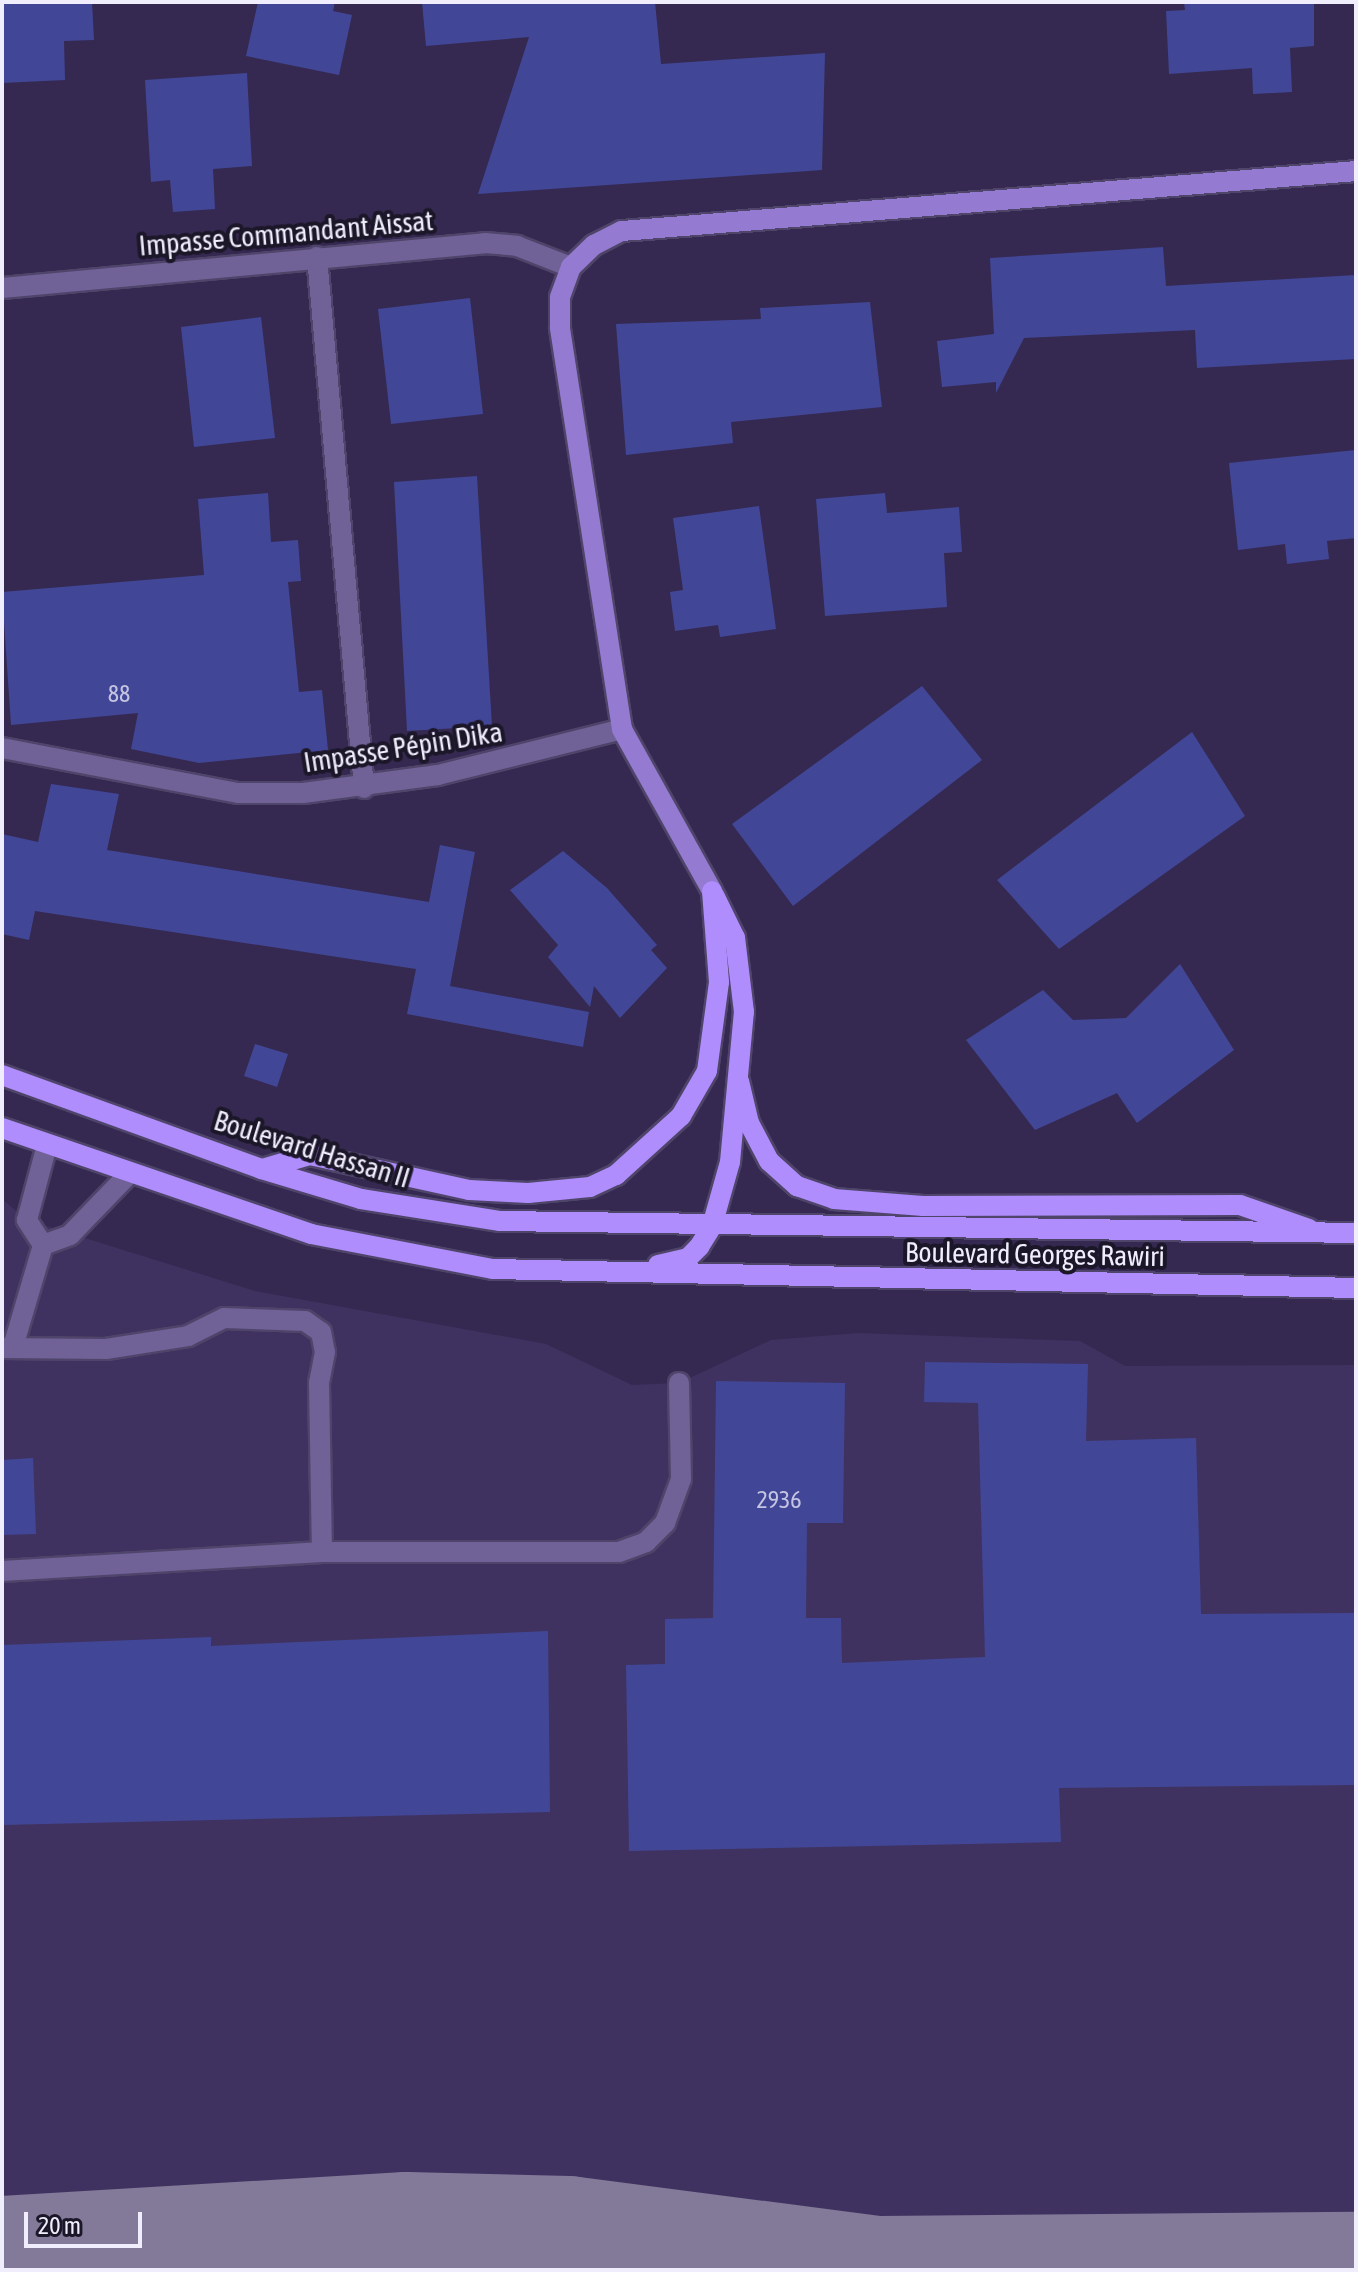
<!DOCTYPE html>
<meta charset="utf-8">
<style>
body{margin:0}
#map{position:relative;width:1358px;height:2272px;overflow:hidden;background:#352951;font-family:"Asap Condensed",sans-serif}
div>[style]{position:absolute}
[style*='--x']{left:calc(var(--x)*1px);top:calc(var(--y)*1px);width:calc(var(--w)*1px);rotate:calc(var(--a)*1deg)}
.built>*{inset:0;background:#403260}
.taxiway>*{height:106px;margin:-53px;padding:0 53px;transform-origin:53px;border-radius:53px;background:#827a98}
.building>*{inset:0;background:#414796}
.roads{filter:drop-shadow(2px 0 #4f4469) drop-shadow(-2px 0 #4f4469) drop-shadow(0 2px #4f4469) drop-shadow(0 -2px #4f4469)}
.lane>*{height:20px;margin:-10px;padding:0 10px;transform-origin:10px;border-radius:10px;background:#706197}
.street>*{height:20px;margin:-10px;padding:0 10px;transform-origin:10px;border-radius:10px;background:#706197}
.secondary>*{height:20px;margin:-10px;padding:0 10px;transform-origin:10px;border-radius:10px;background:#947ad0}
.primary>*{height:20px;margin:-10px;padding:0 10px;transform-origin:10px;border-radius:10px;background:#af8dfc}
span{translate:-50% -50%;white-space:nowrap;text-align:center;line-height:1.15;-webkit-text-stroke:8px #1b1628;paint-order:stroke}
.number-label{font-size:24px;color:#c4c4e2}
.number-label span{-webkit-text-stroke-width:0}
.street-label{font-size:28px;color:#f0edfc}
.frame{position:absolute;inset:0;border:4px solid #f0edfc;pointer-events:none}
.scale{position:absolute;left:24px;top:2212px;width:118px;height:36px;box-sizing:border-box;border:4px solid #f0edfc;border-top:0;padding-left:10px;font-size:24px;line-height:28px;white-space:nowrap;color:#f0edfc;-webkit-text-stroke:6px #1b1628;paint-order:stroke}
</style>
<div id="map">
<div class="built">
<div style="clip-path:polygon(2px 1199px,27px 1220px,255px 1291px,546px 1344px,632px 1385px,679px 1383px,771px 1340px,858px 1333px,1080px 1341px,1125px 1366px,1356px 1365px,1356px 2270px,2px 2270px)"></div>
</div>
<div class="taxiway">
<div style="--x:2;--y:2249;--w:405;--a:-3.4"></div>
<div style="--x:406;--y:2225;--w:163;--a:1.4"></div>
<div style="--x:569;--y:2229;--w:313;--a:7.4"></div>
<div style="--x:879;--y:2269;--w:477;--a:-0.5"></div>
</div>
<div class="building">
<div style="clip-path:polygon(2px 2px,92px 2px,94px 40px,64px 41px,65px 80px,2px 83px)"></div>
<div style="clip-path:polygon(258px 2px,335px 2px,333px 11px,352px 15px,339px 75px,246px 56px)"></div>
<div style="clip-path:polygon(422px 2px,655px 2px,661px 64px,825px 53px,822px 170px,478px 194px,529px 37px,426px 46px)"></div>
<div style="clip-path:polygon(1184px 2px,1314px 2px,1314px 46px,1290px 48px,1292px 92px,1253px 94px,1252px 68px,1169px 74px,1166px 11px,1185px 10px)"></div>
<div style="clip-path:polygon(247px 73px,252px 166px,213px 169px,215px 209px,173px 212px,170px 180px,151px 182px,145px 80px)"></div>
<div style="clip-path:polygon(1163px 247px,1166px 286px,1356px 275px,1356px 359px,1197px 368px,1195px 330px,1024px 338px,996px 393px,996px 382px,942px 387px,937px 341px,994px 334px,990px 258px)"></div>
<div style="clip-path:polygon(470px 298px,483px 414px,391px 424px,378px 309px)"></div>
<div style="clip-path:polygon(870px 302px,882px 407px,731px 422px,733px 443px,626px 455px,616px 324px,761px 319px,760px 308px)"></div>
<div style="clip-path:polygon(261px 317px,275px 438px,194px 447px,181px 327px)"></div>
<div style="clip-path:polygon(1356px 450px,1356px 538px,1327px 541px,1329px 559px,1287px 564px,1285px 544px,1238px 550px,1229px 463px)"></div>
<div style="clip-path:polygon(477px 476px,492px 726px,407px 731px,394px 482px)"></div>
<div style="clip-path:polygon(268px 493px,271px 542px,298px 540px,301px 581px,288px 582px,299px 692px,322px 690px,328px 750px,199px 763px,131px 749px,138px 713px,11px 725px,2px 592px,204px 575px,198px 499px)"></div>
<div style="clip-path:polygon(885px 493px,887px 513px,959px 507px,962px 552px,944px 553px,947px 607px,825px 616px,816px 499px)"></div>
<div style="clip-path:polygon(759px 506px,776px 629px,720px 637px,718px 625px,675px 631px,670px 592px,683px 590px,673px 518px)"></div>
<div style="clip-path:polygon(922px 686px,982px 760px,793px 906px,732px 824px)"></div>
<div style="clip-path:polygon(1192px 732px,1245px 816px,1059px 949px,997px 880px)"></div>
<div style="clip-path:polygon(51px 784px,119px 794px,107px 850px,429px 902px,440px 845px,475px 852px,450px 986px,589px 1012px,583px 1047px,407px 1014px,416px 969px,35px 911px,29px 940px,2px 934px,2px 834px,38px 842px)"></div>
<div style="clip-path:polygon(563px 851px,607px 888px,657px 945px,651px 950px,667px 968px,620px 1018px,594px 986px,590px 1007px,548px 957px,558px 945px,510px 890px)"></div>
<div style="clip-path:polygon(1180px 964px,1234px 1050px,1137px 1123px,1117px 1093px,1035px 1130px,966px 1040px,1043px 990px,1073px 1020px,1126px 1018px)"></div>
<div style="clip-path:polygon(255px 1044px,288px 1054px,277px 1087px,244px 1076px)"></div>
<div style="clip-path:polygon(925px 1362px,1088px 1364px,1086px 1441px,1196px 1438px,1201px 1614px,1356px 1613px,1356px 1785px,1059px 1788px,1061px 1842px,629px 1851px,626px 1665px,665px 1664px,665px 1619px,713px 1618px,716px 1381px,845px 1383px,843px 1523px,807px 1523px,806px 1618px,841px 1618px,842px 1663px,985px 1657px,978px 1403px,924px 1402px)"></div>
<div style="clip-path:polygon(33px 1458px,36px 1534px,2px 1535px,2px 1460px)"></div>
<div style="clip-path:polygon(548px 1631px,550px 1812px,2px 1825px,2px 1645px,211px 1637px,211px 1646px)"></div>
</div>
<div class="roads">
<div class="lane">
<div style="--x:43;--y:1245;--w:29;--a:-20"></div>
<div style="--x:70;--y:1235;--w:83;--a:-46"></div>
<div style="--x:13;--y:1347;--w:106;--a:-73.6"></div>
<div style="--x:43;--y:1245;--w:30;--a:-123"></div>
<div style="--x:27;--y:1220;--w:78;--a:-75.1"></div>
<div style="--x:2;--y:1348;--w:104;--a:0.6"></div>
<div style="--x:106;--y:1349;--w:83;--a:-9"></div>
<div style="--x:188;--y:1336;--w:40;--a:-26.6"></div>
<div style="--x:224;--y:1318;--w:81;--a:2.1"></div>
<div style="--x:305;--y:1321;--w:19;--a:35"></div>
<div style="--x:321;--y:1332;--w:20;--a:79"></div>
<div style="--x:325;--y:1352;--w:32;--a:101"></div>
<div style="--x:319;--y:1383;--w:169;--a:89"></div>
<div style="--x:2;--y:1571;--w:321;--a:-3.4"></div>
<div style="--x:322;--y:1552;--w:297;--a:0"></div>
<div style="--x:619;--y:1552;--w:29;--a:-20"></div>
<div style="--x:646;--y:1542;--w:27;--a:-45"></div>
<div style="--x:665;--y:1523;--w:47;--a:-70"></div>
<div style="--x:681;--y:1479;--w:96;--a:-91.2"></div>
</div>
<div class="street">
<div style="--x:317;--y:257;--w:533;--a:84.94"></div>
<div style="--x:2;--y:288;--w:485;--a:-5.3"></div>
<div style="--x:485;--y:243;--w:32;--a:5"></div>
<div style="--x:517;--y:246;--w:58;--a:21.3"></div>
<div style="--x:2;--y:748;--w:240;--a:10.8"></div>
<div style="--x:238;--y:793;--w:65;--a:0"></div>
<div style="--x:303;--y:793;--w:136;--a:-7.6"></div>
<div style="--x:438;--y:775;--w:190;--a:-14"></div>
</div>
<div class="secondary">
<div style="--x:712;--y:891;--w:185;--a:-119.1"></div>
<div style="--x:622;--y:729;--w:406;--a:-98.8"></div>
<div style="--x:560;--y:328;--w:31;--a:-90"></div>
<div style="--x:560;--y:297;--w:32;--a:-70"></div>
<div style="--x:571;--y:267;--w:32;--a:-44"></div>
<div style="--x:594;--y:245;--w:31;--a:-27"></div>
<div style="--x:622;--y:231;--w:736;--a:-4.67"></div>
</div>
<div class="primary">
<div style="--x:2;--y:1075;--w:276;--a:19.9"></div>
<div style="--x:261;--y:1169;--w:104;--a:16.7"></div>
<div style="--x:361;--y:1199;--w:141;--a:9"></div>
<div style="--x:500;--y:1221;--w:856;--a:0.8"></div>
<div style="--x:739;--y:1081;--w:43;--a:76.6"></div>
<div style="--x:749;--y:1123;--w:43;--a:62.2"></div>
<div style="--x:769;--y:1161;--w:38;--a:42"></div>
<div style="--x:797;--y:1186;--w:39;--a:19"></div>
<div style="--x:834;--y:1199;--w:89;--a:4.5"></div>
<div style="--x:923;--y:1206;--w:317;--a:-0.2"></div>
<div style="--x:1240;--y:1205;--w:73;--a:19.2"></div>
<div style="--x:2;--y:1128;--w:327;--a:18.9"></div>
<div style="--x:311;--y:1234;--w:185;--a:10.9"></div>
<div style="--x:493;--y:1269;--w:863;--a:1.26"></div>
<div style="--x:262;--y:1169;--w:50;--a:-16.3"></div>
<div style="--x:310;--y:1155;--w:163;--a:12.4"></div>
<div style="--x:469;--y:1190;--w:59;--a:2.9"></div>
<div style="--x:528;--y:1193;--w:62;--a:-5.5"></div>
<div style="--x:590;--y:1187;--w:29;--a:-25"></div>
<div style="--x:616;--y:1175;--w:88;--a:-42.2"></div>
<div style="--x:681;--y:1116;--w:52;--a:-60"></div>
<div style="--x:707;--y:1071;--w:90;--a:-82.3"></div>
<div style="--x:719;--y:982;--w:91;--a:-94.4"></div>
<div style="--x:658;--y:1265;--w:31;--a:-13"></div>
<div style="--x:688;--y:1258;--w:16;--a:-45"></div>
<div style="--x:699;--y:1247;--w:25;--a:-58"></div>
<div style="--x:712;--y:1226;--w:66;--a:-74.3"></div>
<div style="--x:730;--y:1162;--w:151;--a:-84.7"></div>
<div style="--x:744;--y:1012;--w:75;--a:-96.9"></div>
<div style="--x:735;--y:938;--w:48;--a:-116"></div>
</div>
</div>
<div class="number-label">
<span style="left:119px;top:694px">88</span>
<span style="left:779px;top:1500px">2936</span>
</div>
<div class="street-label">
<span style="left:286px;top:233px;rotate:-5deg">Impasse Commandant Aissat</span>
<span style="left:403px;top:747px;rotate:-9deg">Impasse Pépin Dika</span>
<span style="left:312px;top:1149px;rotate:17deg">Boulevard Hassan II</span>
<span style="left:1035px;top:1254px;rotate:1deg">Boulevard Georges Rawiri</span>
</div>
<div class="frame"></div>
<div class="scale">20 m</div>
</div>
